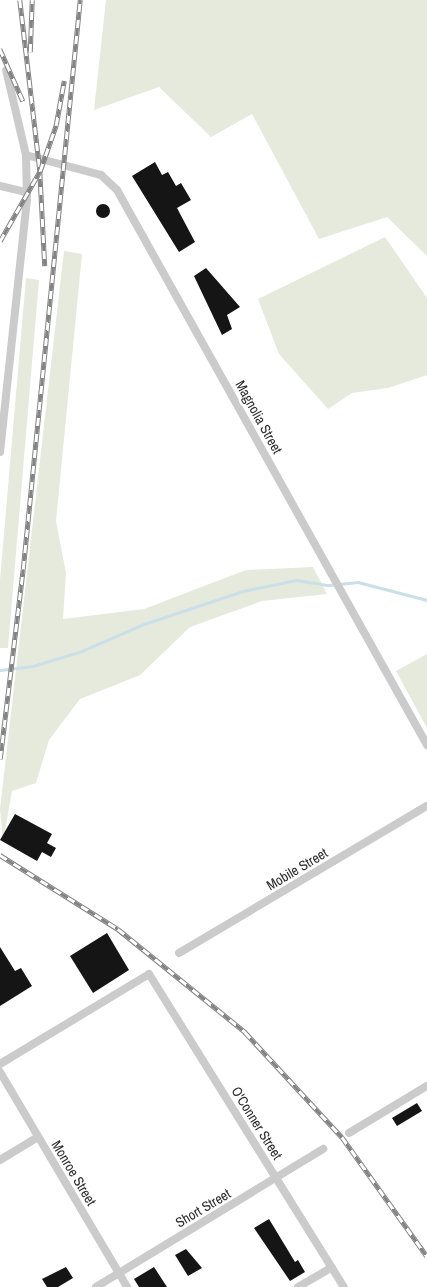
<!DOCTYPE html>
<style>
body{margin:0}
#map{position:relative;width:427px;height:1287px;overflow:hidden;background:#fff;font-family:"Archivo Narrow",sans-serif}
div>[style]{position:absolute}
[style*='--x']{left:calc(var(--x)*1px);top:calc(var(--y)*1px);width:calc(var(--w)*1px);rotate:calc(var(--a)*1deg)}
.green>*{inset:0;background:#e5eadd}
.stream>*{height:2.5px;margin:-1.25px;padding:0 1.25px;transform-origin:1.25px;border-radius:1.25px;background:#cbdfe9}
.building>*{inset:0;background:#151515}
.round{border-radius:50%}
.street>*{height:8px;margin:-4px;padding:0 4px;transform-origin:4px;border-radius:4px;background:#cbcbcb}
.rail>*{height:4.5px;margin-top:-2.25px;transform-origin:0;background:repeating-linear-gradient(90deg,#fff 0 8px,#838383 0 16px);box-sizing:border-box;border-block:1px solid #838383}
span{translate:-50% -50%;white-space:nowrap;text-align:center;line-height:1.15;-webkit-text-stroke:5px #fff;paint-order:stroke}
.street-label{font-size:14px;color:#2e2e2e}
</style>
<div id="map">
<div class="green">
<div style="clip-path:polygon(106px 0,427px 0,427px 256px,387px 217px,319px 239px,252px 114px,211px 137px,159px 87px,94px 110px)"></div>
<div style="clip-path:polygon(385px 237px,427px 298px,427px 375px,388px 388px,352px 393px,328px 409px,279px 354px,258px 299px)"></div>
<div style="clip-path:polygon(64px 251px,82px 254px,56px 521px,66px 573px,63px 619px,144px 609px,246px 570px,313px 567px,327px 594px,262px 601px,190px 627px,140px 675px,80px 699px,49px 740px,36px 783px,12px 791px,3px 842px,0 809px)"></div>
<div style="clip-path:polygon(26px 278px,39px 280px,8px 648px,0 648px,0 580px)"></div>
<div style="clip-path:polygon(427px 654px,427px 728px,396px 671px)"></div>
</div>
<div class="stream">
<div style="--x:0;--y:670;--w:33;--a:-7"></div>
<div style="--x:33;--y:666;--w:51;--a:-17"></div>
<div style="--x:82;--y:651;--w:68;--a:-23.5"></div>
<div style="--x:144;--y:624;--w:104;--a:-18.4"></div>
<div style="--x:243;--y:591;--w:54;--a:-11.7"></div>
<div style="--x:296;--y:580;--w:33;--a:9"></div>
<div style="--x:329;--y:585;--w:29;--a:-6"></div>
<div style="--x:358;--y:582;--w:71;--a:14.6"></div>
</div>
<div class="building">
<div style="clip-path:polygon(155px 162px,162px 175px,168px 172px,176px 186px,181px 183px,191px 200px,177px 208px,195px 242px,179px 252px,132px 176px)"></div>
<div class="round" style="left:96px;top:204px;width:14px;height:14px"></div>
<div style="clip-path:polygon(206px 268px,240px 307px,227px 315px,232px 329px,222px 335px,194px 276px)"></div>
<div style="clip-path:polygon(15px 814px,52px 834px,47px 843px,56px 848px,51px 857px,42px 852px,37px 861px,0 840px)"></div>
<div style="clip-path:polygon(107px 933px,129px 970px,93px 993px,70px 956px)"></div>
<div style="clip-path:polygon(0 947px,15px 971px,21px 968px,32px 986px,0 1006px)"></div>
<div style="clip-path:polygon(417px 1103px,422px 1111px,397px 1126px,392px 1118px)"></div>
<div style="clip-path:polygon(269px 1219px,295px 1262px,298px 1260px,305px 1272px,290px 1281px,254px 1228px)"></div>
<div style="clip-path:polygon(186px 1249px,202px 1268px,188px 1276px,175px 1255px)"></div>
<div style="clip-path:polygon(66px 1267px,73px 1278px,58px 1287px,47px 1287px,42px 1279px)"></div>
<div style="clip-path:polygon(154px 1267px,167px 1287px,139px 1287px,134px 1279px)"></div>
</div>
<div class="street">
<div style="--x:26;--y:155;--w:78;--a:14.9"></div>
<div style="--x:101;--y:175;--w:22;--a:43"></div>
<div style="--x:117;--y:190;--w:636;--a:60.81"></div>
<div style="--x:0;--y:186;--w:26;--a:13"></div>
<div style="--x:0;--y:452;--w:254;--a:-83.9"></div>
<div style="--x:27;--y:199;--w:44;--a:-91.3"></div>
<div style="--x:26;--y:155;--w:87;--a:-103.2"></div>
<div style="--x:179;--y:953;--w:288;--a:-30.7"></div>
<div style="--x:0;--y:1064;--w:174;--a:-31.1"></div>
<div style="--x:149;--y:974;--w:369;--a:58.1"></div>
<div style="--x:0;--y:1072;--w:250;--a:59.4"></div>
<div style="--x:349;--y:1133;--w:91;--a:-31.1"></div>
<div style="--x:0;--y:1160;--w:44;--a:-31.2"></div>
<div style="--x:96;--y:1287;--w:266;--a:-31.3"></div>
<div style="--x:298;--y:1287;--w:39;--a:-30"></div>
</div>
<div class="rail">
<div style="--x:20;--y:0;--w:172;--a:83.3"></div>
<div style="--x:40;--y:171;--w:95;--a:87"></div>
<div style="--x:0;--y:49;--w:57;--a:66.1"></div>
<div style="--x:30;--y:52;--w:52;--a:-87.8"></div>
<div style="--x:0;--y:241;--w:81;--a:-60.3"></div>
<div style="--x:40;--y:171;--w:49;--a:-70.8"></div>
<div style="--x:56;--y:125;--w:45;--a:-79.7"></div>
<div style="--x:0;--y:759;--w:191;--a:-83.1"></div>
<div style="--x:23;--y:569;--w:572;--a:-84.28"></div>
<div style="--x:0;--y:855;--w:139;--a:32.1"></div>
<div style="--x:118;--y:929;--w:164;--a:39"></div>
<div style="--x:245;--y:1032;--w:143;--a:47.3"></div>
<div style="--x:342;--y:1137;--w:146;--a:54.5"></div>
</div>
<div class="street-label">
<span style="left:259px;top:417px;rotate:61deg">Magnolia Street</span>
<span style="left:297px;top:869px;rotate:-31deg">Mobile Street</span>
<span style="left:257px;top:1123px;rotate:58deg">O'Conner Street</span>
<span style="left:74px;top:1173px;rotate:59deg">Monroe Street</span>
<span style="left:203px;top:1208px;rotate:-31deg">Short Street</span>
</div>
</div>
